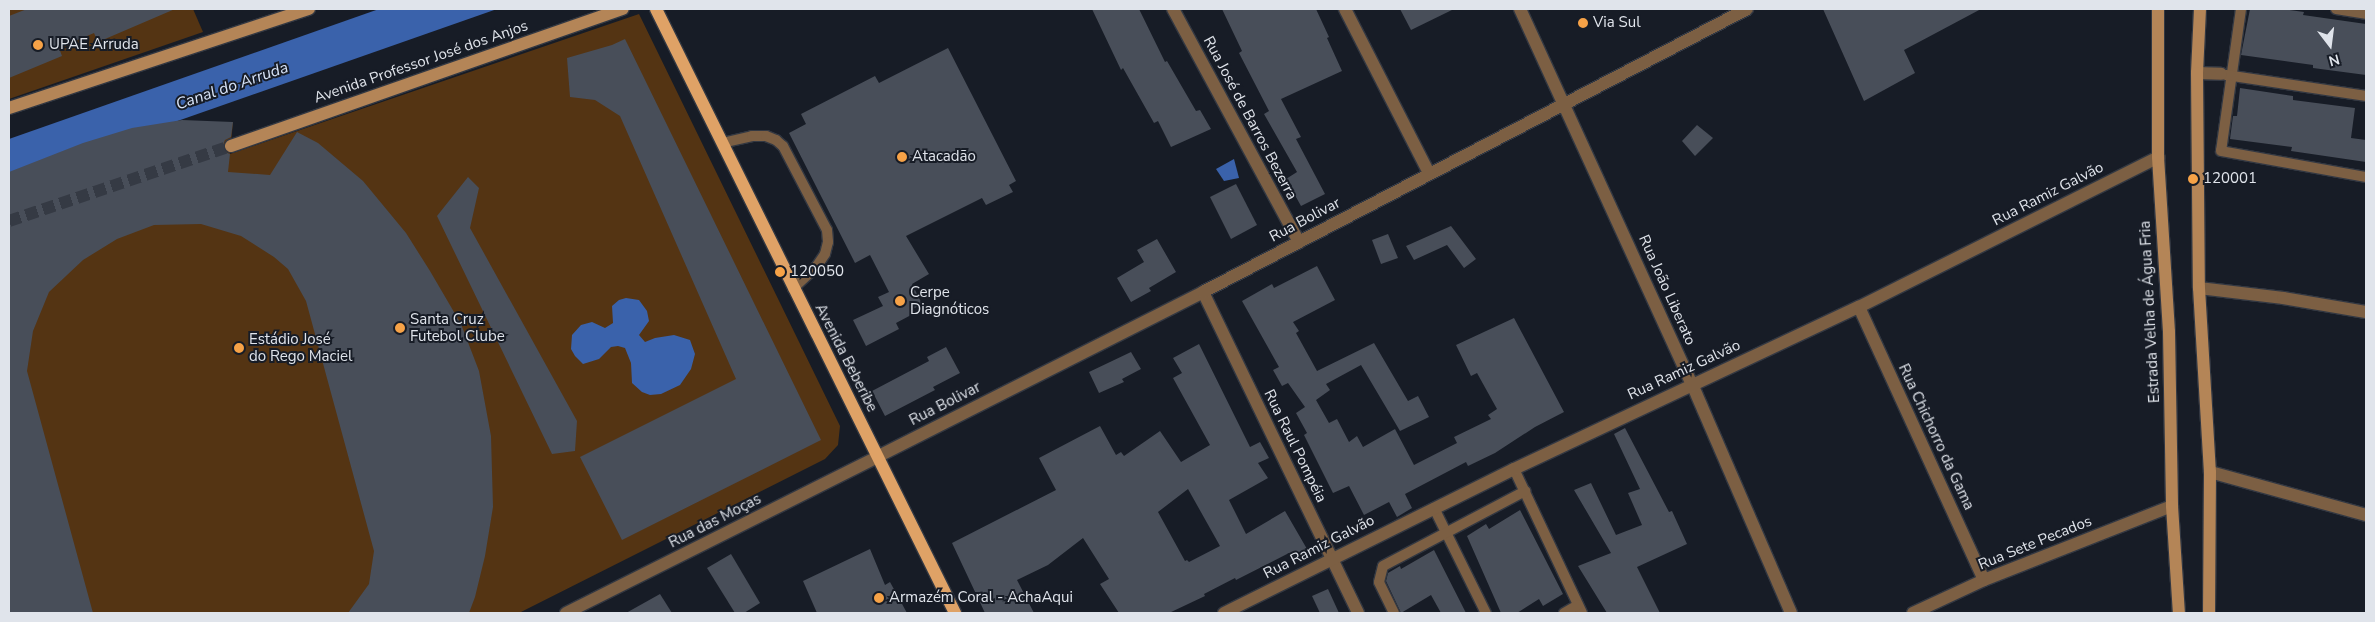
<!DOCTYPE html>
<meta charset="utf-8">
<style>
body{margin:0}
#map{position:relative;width:2375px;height:622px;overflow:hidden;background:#171c26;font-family:"Nunito Sans",sans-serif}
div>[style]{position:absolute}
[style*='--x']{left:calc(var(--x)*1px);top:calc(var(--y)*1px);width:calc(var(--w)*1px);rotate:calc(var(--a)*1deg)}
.green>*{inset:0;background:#543413}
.water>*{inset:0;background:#3a62ab}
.building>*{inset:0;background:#484e59}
.secondary-tunnel>*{height:12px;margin-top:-6px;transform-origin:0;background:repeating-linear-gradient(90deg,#353a44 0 12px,transparent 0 18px)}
.roads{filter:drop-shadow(1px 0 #333842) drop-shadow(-1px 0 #333842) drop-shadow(0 1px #333842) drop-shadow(0 -1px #333842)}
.service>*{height:10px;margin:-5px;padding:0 5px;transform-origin:5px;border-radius:5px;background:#7c5f43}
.minor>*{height:12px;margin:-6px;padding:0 6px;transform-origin:6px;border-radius:6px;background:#7c5f43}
.tertiary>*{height:12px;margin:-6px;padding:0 6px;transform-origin:6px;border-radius:6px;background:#7c5f43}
.secondary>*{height:12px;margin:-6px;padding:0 6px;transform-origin:6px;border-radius:6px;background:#b48557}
.primary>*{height:12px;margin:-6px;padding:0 6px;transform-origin:6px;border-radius:6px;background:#dfa266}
.dots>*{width:14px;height:14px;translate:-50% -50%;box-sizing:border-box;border:2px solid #171c26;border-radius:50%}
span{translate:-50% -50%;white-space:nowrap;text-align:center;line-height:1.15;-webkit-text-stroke:4px #171c26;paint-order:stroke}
.poi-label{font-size:15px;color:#e0e4eb}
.left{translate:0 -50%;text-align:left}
.street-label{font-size:15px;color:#e0e4eb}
.water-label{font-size:16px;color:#d7e3f7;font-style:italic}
.frame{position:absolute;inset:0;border:10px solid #e0e4eb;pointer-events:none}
.north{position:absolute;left:2305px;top:20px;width:50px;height:50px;-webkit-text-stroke:4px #171c26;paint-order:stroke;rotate:165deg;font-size:14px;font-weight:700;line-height:20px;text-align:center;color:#e0e4eb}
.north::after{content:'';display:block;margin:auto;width:18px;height:22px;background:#e0e4eb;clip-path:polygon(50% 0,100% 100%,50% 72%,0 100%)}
</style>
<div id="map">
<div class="green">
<div style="clip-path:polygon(9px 9px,193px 9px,203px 32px,9px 99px)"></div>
<div style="clip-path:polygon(639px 14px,840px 426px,838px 445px,825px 459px,519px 613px,9px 613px,9px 172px,233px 122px,230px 154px)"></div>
</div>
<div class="water">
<div style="clip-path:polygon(379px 9px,497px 9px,9px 180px,9px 139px)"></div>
<div style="clip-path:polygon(1234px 159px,1239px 178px,1224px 181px,1216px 169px)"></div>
<div style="clip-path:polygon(626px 298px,639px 300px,647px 311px,649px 321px,639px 335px,645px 342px,655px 338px,674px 335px,690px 340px,695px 354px,691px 369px,680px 385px,661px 394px,650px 395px,642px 392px,632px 383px,631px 363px,625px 348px,618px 346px,611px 347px,599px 359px,583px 364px,575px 356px,571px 349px,572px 335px,581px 325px,592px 322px,605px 328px,613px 323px,612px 306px,619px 300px)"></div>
</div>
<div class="building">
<div style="clip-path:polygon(27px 9px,175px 9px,98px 42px,94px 33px,59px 48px,62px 56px,9px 78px,9px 16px)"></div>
<div style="clip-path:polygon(1092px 9px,1139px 9px,1165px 62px,1167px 61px,1196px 111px,1200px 110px,1211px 129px,1171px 147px,1158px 121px,1154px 123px,1123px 68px,1121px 70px)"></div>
<div style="clip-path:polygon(1222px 9px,1316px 9px,1329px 37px,1327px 38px,1342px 71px,1281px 99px,1301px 137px,1296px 139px,1325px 194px,1301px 206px,1286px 179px,1297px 172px,1264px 114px,1269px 111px,1239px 53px,1242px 51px)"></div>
<div style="clip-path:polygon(1400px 9px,1454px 9px,1411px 30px)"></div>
<div style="clip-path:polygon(1823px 9px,1981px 9px,1904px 50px,1915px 73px,1864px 101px)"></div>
<div style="clip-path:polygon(2250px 9px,2283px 9px,2304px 12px,2303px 15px,2366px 24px,2366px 75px,2313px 68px,2313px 65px,2241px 55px)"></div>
<div style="clip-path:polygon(625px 39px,821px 440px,622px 540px,580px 457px,736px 379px,620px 116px,595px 100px,570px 97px,567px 58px,612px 45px)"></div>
<div style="clip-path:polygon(948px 48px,1016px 181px,1009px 185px,1013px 192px,986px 205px,982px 198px,906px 236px,929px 274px,912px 284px,922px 304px,911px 310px,913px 314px,896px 323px,899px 329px,866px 346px,853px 320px,883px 306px,878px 297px,889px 292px,870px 255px,855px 263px,789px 133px,806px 124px,801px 114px,875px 76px,879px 83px)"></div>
<div style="clip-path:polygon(2240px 88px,2293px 96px,2293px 100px,2355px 108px,2351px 138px,2366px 140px,2366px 162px,2291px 151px,2292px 147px,2230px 139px,2233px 116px,2237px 116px)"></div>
<div style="clip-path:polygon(182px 120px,233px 122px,231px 137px,225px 140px,223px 145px,225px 152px,230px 154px,228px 172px,270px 175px,297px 132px,318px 143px,363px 181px,406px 233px,430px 271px,461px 324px,479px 371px,491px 436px,493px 507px,485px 556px,475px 597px,469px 613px,348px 613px,369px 584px,374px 551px,306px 301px,288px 269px,274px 257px,241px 236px,201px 224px,154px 225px,117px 239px,83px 260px,49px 292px,33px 331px,27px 371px,93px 613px,9px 613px,9px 172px,83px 143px,132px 128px)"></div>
<div style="clip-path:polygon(1697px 125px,1713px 138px,1695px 156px,1682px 141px)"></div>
<div style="clip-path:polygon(468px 177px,479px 188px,470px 228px,577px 421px,575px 451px,552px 454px,437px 216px)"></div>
<div style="clip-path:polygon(1236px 184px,1257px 225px,1231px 239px,1210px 197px)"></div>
<div style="clip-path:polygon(1451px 226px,1476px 259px,1464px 268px,1447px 245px,1414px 260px,1406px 246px)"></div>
<div style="clip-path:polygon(1388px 234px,1398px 258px,1381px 264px,1372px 240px)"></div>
<div style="clip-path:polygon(1157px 239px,1176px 272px,1149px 288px,1151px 291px,1131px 302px,1117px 278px,1144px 262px,1137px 250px)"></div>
<div style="clip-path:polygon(1317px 266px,1335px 300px,1293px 322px,1299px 331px,1296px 333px,1317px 371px,1374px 343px,1408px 401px,1418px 396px,1429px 417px,1400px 431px,1361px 365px,1326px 384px,1330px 390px,1316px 400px,1329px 423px,1337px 419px,1349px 442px,1357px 436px,1363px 447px,1395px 429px,1414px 465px,1457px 443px,1454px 437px,1491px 419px,1488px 415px,1497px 409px,1477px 373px,1471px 376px,1456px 345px,1514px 318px,1564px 412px,1535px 427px,1495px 453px,1468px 466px,1466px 462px,1405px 494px,1412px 508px,1397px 517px,1389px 502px,1364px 515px,1349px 486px,1333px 493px,1304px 435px,1307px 433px,1296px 413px,1305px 407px,1288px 383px,1282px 386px,1273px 370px,1279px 367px,1242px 301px,1272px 284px,1274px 288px)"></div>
<div style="clip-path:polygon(evenodd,1199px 344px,1250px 447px,1260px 442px,1269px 458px,1258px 463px,1268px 478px,1229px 500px,1246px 534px,1285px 511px,1307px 549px,1291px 558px,1289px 553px,1236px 580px,1235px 578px,1204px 594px,1205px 596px,1169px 613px,1119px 613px,1100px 584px,1109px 579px,1083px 538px,1048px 565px,1017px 580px,1034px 613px,985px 613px,952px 543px,1056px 490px,1039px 458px,1100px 426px,1116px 455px,1121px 452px,1124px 456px,1160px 431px,1181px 462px,1210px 445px,1173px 378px,1182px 373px,1173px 358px,1199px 344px,1188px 489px,1220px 546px,1189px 562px,1187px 560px,1185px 561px,1158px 512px,1188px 489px)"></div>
<div style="clip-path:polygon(946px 347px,960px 373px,933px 387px,935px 390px,885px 416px,872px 391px,929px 361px,927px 357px)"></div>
<div style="clip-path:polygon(1131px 352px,1141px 369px,1122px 379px,1124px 382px,1099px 393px,1089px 372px)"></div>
<div style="clip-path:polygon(1625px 428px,1669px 512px,1672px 511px,1687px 544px,1637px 567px,1660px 613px,1607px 613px,1578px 566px,1611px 553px,1574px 490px,1591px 483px,1616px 535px,1642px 525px,1628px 493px,1640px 489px,1614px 434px)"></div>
<div style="clip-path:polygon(1520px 510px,1563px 594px,1543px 606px,1539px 599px,1517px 613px,1501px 613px,1467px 536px,1486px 524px,1489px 529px)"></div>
<div style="clip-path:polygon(870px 549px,885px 585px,890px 582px,907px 613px,817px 613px,803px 581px)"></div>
<div style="clip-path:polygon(1434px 550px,1466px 613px,1441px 613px,1431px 595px,1401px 613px,1386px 581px,1388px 573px,1400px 566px,1401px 569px)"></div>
<div style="clip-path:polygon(731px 554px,760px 603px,744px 613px,735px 613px,707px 568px)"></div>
<div style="clip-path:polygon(1328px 589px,1339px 613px,1320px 613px,1312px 596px)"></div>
<div style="clip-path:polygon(660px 594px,672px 613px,626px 613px)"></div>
</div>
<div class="secondary-tunnel">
<div style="--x:9;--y:221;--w:234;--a:-18.7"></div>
</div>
<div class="roads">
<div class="service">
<div style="--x:2241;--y:9;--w:143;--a:98"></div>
<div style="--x:2221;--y:151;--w:147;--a:10.2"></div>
<div style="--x:2336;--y:9;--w:30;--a:9"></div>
<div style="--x:2226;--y:75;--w:142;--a:8.5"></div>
<div style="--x:722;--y:143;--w:31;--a:-13"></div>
<div style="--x:752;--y:136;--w:14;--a:0"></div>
<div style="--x:766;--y:136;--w:11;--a:22"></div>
<div style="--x:776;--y:140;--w:9;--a:41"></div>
<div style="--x:783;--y:146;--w:95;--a:62.4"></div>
<div style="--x:827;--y:230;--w:12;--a:85"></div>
<div style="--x:828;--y:242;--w:12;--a:104"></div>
<div style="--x:825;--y:254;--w:14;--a:124"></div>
<div style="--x:817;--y:266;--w:33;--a:137"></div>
<div style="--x:1514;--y:469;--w:159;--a:64.7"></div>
<div style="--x:1434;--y:508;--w:117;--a:63.7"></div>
<div style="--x:1394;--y:613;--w:34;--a:-116"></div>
<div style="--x:1379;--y:582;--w:16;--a:-76"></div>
<div style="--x:1383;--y:566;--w:161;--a:-27.8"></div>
<div style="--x:1564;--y:613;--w:16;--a:-30"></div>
</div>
<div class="minor">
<div style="--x:1173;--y:9;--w:265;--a:61.6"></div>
<div style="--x:1345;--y:9;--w:184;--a:62.9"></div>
<div style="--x:1520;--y:9;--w:413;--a:65.4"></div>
<div style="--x:1692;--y:384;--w:249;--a:66.6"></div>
<div style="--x:2197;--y:73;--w:24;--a:2"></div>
<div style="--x:2199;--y:288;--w:85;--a:6.8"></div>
<div style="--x:2283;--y:298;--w:84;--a:9.6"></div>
<div style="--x:1203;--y:292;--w:356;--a:64.2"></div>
<div style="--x:1859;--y:307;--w:300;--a:65.4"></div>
<div style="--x:877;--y:457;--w:365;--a:-26.8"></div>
<div style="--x:1203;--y:292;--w:613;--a:-27.48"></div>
<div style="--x:2210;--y:472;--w:162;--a:15.4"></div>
<div style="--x:1224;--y:613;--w:324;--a:-26.4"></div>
<div style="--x:1514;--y:469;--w:381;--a:-25.2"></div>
<div style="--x:1859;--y:307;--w:335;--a:-26.6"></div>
<div style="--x:1913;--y:613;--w:78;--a:-24.9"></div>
<div style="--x:1984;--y:580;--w:202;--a:-21.5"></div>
</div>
<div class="tertiary">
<div style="--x:566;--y:613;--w:348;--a:-26.6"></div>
</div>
<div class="secondary">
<div style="--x:2158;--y:9;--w:148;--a:90"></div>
<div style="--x:2158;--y:157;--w:175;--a:86.4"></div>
<div style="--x:2169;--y:332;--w:174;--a:89"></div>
<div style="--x:2172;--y:506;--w:107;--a:86.3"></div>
<div style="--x:2200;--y:9;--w:64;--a:92.7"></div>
<div style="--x:2197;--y:73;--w:215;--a:89.5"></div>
<div style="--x:2199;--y:288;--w:184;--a:86.6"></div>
<div style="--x:2210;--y:472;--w:141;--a:90.4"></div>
<div style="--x:9;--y:108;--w:316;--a:-18.3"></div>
<div style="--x:231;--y:146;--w:415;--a:-19.3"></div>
</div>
<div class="primary">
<div style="--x:656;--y:9;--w:674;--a:63.66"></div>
</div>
</div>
<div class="dots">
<div style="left:1583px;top:23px;background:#f6a247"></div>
<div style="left:38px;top:45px;background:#f6a247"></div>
<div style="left:902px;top:157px;background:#f6a247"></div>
<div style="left:2193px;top:179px;background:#f6a247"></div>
<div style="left:780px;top:272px;background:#f6a247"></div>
<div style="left:900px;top:301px;background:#f6a247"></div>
<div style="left:400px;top:328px;background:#f6a247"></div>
<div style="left:239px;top:348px;background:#f6a247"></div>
<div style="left:879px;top:598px;background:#f6a247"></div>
</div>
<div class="poi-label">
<span class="left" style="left:1593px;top:23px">Via Sul</span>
<span class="left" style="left:49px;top:45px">UPAE Arruda</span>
<span class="left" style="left:912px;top:157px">Atacadão</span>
<span class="left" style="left:2203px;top:179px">120001</span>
<span class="left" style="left:790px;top:272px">120050</span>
<span class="left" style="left:910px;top:301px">Cerpe<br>Diagnóticos</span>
<span class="left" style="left:410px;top:328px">Santa Cruz<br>Futebol Clube</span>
<span class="left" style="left:249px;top:348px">Estádio José<br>do Rego Maciel</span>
<span class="left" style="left:889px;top:598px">Armazém Coral - AchaAqui</span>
</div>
<div class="street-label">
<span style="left:421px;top:62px;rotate:-19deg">Avenida Professor José dos Anjos</span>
<span style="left:1250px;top:118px;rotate:62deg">Rua José de Barros Bezerra</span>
<span style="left:2048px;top:194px;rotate:-27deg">Rua Ramiz Galvão</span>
<span style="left:1305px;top:220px;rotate:-28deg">Rua Bolivar</span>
<span style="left:1667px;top:290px;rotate:66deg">Rua João Liberato</span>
<span style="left:2150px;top:312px;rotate:-93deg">Estrada Velha de Água Fria</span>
<span style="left:846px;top:358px;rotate:63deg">Avenida Beberibe</span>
<span style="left:1684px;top:370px;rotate:-25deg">Rua Ramiz Galvão</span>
<span style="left:945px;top:404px;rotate:-27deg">Rua Bolivar</span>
<span style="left:1936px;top:437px;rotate:65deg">Rua Chichorro da Gama</span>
<span style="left:1295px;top:446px;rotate:64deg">Rua Raul Pompéia</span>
<span style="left:715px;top:521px;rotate:-27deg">Rua das Moças</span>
<span style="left:2035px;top:543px;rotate:-22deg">Rua Sete Pecados</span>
<span style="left:1319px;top:547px;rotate:-27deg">Rua Ramiz Galvão</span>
</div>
<div class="water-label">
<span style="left:232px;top:86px;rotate:-19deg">Canal do Arruda</span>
</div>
<div class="frame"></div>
<div class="north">N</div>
</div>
